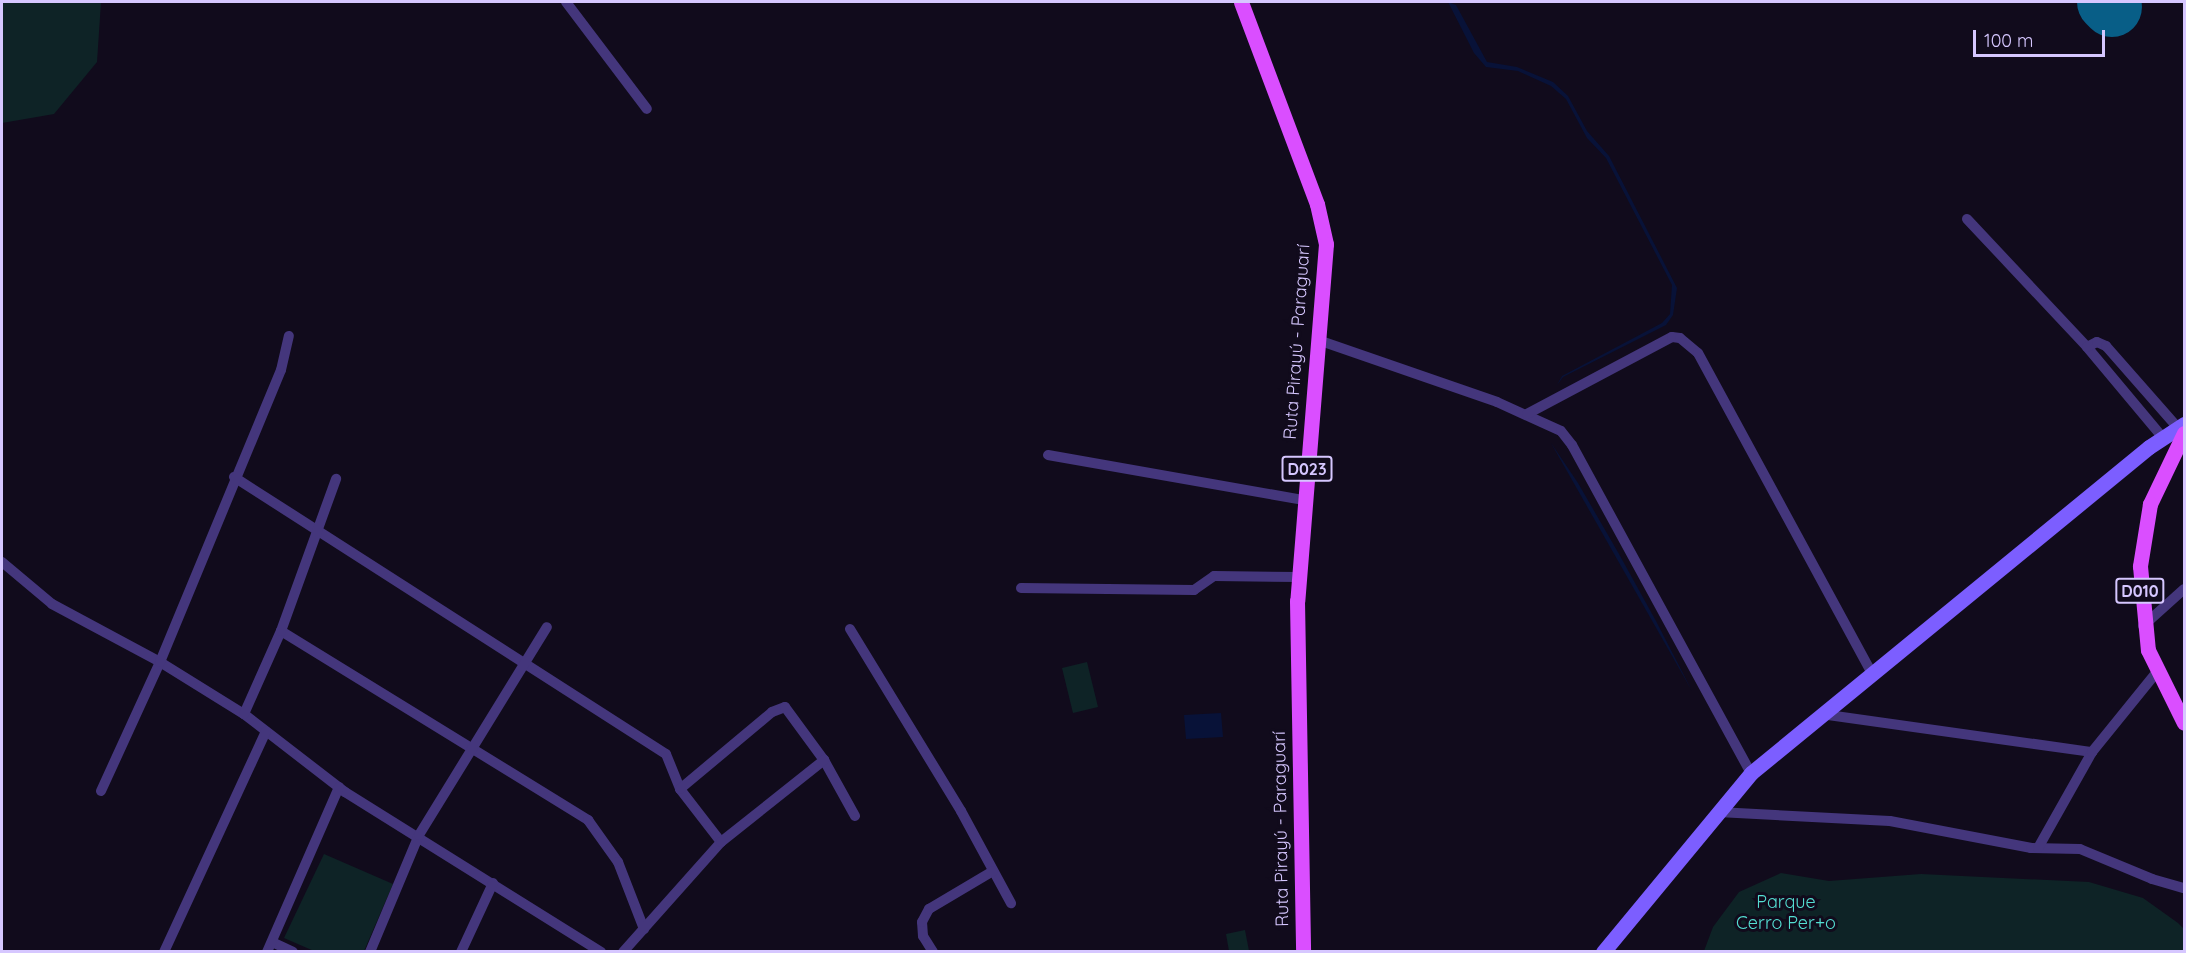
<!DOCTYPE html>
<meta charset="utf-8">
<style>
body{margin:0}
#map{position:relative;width:2186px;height:953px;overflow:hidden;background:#110b1c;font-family:Quicksand,sans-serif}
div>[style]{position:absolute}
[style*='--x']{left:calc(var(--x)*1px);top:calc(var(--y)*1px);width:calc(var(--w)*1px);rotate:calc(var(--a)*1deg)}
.green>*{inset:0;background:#0e2326}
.water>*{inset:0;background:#081238}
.runway>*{height:60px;margin:-30px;padding:0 30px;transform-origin:30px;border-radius:30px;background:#085e87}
.street>*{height:10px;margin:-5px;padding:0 5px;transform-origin:5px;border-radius:5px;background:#44367c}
.secondary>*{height:15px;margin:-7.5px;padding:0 7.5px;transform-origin:7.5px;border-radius:7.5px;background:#7c5eff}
.primary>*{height:15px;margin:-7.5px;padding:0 7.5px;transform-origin:7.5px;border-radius:7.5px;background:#da4eff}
span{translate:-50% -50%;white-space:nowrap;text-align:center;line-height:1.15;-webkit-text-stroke:6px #110b1c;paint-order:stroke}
.shield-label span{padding:2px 4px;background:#110b1c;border:2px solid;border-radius:4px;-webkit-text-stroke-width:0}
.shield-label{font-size:16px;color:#d6c7ff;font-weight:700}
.street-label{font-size:18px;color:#d6c7ff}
.park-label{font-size:18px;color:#54ded2}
.frame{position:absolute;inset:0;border:3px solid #d6c7ff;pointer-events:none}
.scale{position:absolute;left:1973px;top:30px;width:132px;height:27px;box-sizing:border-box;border:3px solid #d6c7ff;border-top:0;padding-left:8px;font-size:18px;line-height:21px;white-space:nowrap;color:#d6c7ff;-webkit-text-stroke:4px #110b1c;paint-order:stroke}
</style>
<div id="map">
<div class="green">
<div style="clip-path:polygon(2px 2px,101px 2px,97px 62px,54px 114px,2px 123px)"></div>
<div style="clip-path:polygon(1087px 662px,1098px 707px,1073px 713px,1062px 668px)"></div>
<div style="clip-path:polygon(324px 854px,393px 884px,364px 951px,314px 951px,284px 938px)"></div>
<div style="clip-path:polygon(1781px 873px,1829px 881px,1921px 874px,2089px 882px,2143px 898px,2178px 923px,2184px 929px,2184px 951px,1704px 951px,1713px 927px,1739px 892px)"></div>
<div style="clip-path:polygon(1245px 930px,1249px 951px,1229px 951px,1226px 934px)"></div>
</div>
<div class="water">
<div style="clip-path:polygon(1448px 2px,1456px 5px,1487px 62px,1517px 67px,1553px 82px,1568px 96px,1587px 131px,1609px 156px,1677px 288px,1673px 315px,1666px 325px,1563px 377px,1557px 385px,1562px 376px,1662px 323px,1670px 314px,1672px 285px,1606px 158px,1587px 138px,1566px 99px,1551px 86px,1518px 71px,1486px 67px,1474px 53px)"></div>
<div style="clip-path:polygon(1551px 443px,1578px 483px,1619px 554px,1656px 621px,1692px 691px)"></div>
<div style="clip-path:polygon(1221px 713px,1223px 737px,1186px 739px,1184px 715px)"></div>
</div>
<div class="runway">
<div style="--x:2107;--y:2;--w:7;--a:45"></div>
</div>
<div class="street">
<div style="--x:566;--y:2;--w:134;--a:52.9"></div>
<div style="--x:1967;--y:219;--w:175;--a:46.8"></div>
<div style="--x:2087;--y:347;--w:119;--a:50.1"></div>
<div style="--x:1318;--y:340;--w:189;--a:19.1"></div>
<div style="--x:1497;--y:402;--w:70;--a:24.4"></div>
<div style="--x:1561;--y:431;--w:18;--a:52"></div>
<div style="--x:1572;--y:445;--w:374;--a:61.4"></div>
<div style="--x:2087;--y:347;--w:11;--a:-27"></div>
<div style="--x:2097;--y:342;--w:10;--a:24"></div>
<div style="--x:2106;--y:346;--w:109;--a:48.7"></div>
<div style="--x:1527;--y:414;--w:164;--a:-28"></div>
<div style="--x:1672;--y:337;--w:8;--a:7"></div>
<div style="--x:1680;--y:338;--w:23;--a:40"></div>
<div style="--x:1698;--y:353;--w:362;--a:61.5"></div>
<div style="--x:1048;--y:455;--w:260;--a:10"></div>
<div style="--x:234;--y:477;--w:513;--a:32.67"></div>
<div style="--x:666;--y:754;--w:38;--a:68"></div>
<div style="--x:680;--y:789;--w:67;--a:52.3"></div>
<div style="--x:2;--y:562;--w:65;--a:40"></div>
<div style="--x:52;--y:604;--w:123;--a:28.2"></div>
<div style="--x:160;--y:662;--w:99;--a:31.8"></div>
<div style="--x:244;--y:714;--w:128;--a:37.7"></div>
<div style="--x:345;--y:792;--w:302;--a:32"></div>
<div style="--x:1021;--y:588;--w:173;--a:0.7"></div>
<div style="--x:1194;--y:590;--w:24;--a:-35"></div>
<div style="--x:1214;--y:576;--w:85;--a:0.7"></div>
<div style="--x:2143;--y:626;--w:55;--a:-42.1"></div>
<div style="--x:850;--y:629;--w:213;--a:58.6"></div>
<div style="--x:961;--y:811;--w:105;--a:61.5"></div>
<div style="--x:281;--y:631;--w:361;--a:31.6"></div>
<div style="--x:588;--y:820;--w:52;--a:54.5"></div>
<div style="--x:618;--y:862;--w:72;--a:68.8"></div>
<div style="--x:244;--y:714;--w:91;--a:-66"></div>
<div style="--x:281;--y:631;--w:162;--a:-70.1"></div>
<div style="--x:1821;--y:714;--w:274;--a:8"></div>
<div style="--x:680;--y:789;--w:120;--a:-39.9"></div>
<div style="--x:772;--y:712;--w:14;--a:-21"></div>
<div style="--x:785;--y:707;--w:66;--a:53.7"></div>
<div style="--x:824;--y:760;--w:64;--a:61"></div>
<div style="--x:101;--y:791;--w:142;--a:-65.4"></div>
<div style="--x:160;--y:662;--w:316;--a:-67.5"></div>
<div style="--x:281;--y:370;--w:35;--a:-77"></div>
<div style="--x:1718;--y:812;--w:172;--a:3"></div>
<div style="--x:1890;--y:821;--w:144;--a:10.8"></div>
<div style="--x:2031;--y:848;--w:49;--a:1.2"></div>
<div style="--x:2080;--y:849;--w:78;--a:22.6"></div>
<div style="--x:2152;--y:879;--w:33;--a:16"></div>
<div style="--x:2038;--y:848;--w:110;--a:-60.6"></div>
<div style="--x:2092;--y:752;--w:102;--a:-51"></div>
<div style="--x:272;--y:942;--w:23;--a:25"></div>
<div style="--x:164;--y:952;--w:243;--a:-65.2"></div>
<div style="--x:267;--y:952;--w:180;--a:-66.4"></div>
<div style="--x:370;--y:952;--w:127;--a:-67.3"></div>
<div style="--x:419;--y:835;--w:244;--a:-58.4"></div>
<div style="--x:461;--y:952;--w:76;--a:-65.1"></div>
<div style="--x:623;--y:952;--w:147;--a:-48.3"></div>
<div style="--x:721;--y:842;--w:132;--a:-38.5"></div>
<div style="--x:933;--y:952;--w:19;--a:-122"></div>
<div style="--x:923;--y:936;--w:14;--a:-94"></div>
<div style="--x:922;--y:922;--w:15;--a:-62"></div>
<div style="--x:929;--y:909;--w:74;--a:-30.7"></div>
</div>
<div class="secondary">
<div style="--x:1603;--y:952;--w:232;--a:-50.4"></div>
<div style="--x:1751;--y:773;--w:514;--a:-39.32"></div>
<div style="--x:2149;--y:447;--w:42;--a:-33.3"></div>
</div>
<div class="primary">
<div style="--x:1241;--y:2;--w:216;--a:69.4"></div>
<div style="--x:1317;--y:204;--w:41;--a:77.3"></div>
<div style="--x:1326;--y:244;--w:358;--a:94.6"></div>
<div style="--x:1297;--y:601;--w:351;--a:89"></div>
<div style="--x:2184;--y:433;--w:79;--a:115.6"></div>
<div style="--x:2150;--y:504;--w:63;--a:99.2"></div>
<div style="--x:2140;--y:566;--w:84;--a:84.6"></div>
<div style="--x:2148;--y:650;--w:81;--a:63.7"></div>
</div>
<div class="shield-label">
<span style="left:1307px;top:469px">D023</span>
<span style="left:2140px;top:591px">D010</span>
</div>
<div class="street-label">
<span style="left:1297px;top:342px;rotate:-86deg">Ruta Pirayú - Paraguarí</span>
<span style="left:1281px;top:829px;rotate:-91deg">Ruta Pirayú - Paraguarí</span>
</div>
<div class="park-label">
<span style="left:1786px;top:913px">Parque<br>Cerro Per+o</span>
</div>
<div class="frame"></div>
<div class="scale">100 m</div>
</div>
